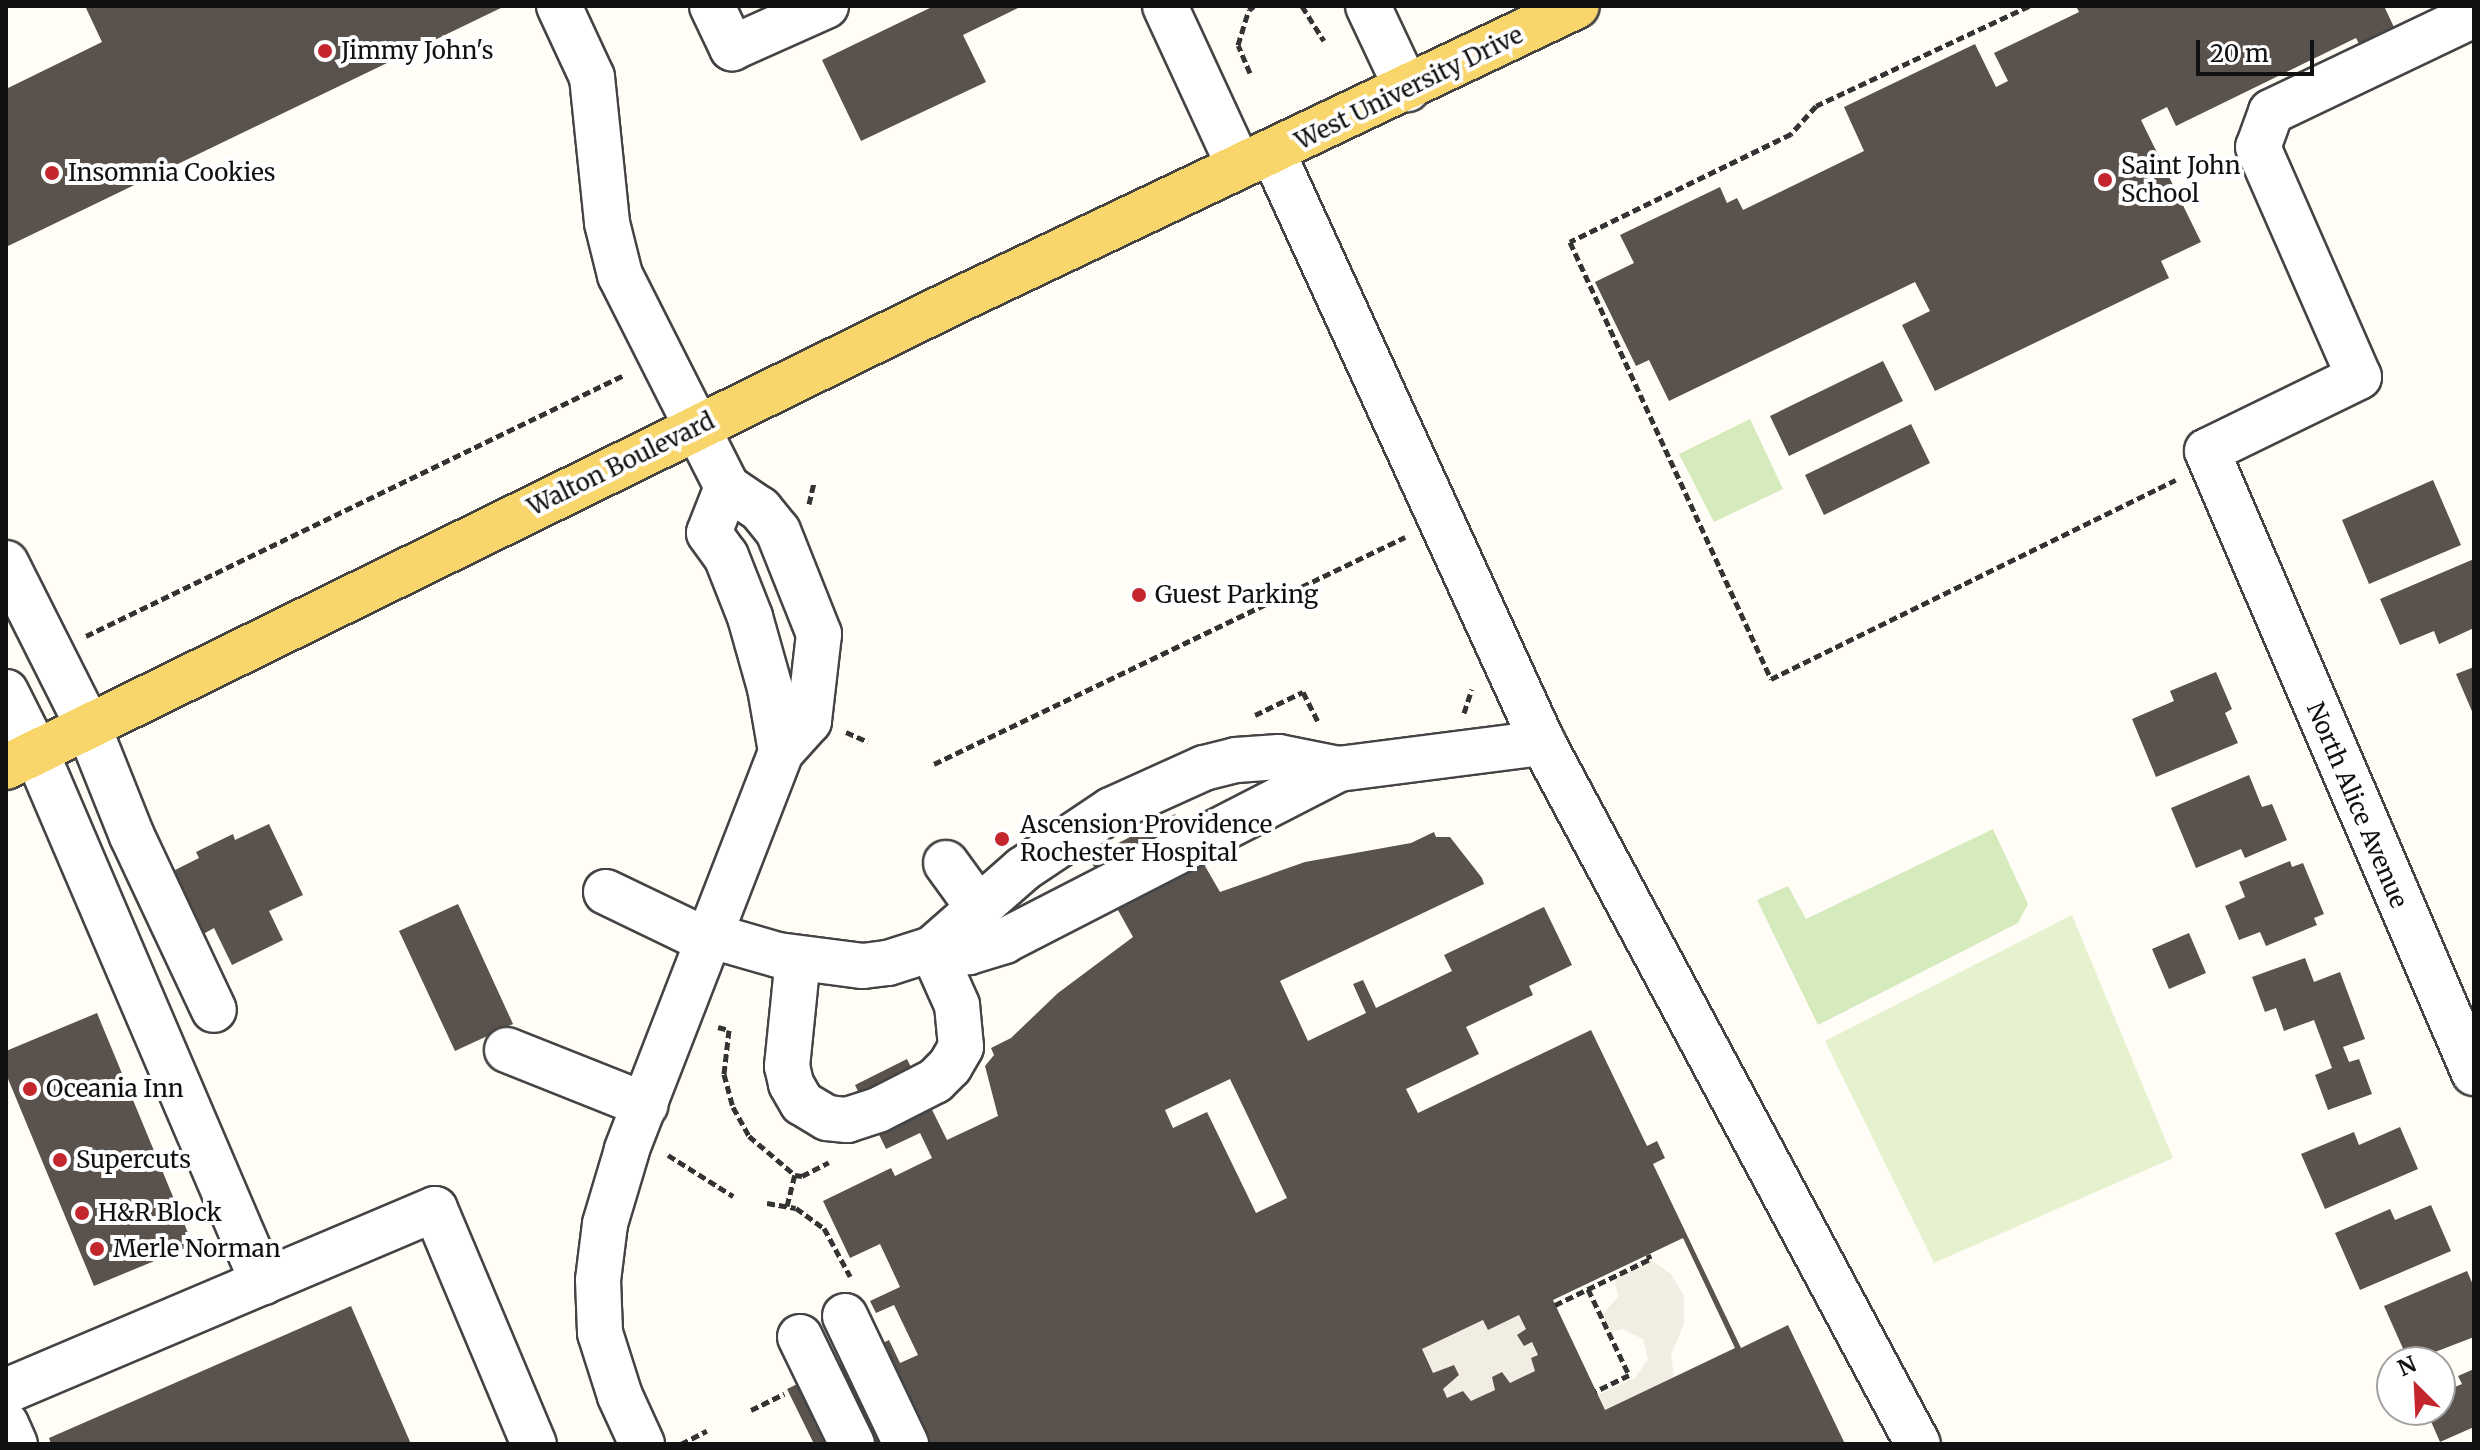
<!DOCTYPE html>
<style>
body{margin:0}
#map{position:relative;width:2480px;height:1450px;overflow:hidden;background:#fffdf5;font-family:Merriweather,serif}
div>[style]{position:absolute}
[style*='--x']{left:calc(var(--x)*1px);top:calc(var(--y)*1px);width:calc(var(--w)*1px);rotate:calc(var(--a)*1deg)}
.green>*{inset:0;background:#d5ebbd}
.pitch>*{inset:0;background:#e6f2cf}
.plaza>*{inset:0;background:#f1ede2}
.building>*{inset:0;background:#5a524d}
.path>*{height:5px;margin-top:-2.5px;transform-origin:0;background:repeating-linear-gradient(90deg,#333 0 8px,transparent 0 12px)}
.roads{filter:drop-shadow(2px 0 #444) drop-shadow(-2px 0 #444) drop-shadow(0 2px #444) drop-shadow(0 -2px #444)}
.minor>*{height:44px;margin:-22px;padding:0 22px;transform-origin:22px;border-radius:22px;background:#fff}
.major>*{height:44px;margin:-22px;padding:0 22px;transform-origin:22px;border-radius:22px;background:#f9d66b}
.dots>*{width:22px;height:22px;translate:-50% -50%;box-sizing:border-box;border:4px solid #fff;border-radius:50%}
span{translate:-50% -50%;white-space:nowrap;text-align:center;line-height:1.15;-webkit-text-stroke:8px #fff;paint-order:stroke}
.poi-label{font-size:24px;color:#111}
.left{translate:0 -50%;text-align:left}
.street-label{font-size:24px;color:#111}
.frame{position:absolute;inset:0;border:8px solid #111;pointer-events:none}
.north{position:absolute;left:2376px;top:1346px;width:80px;height:80px;box-sizing:border-box;background:#fff;border:2px solid #a0a0a0;border-radius:50%;rotate:336deg;font-size:22px;font-weight:700;line-height:32px;text-align:center;color:#111}
.north::after{content:'';display:block;margin:auto;width:28px;height:36px;background:#c4262e;clip-path:polygon(50% 0,100% 100%,50% 72%,0 100%)}
.scale{position:absolute;left:2196px;top:40px;width:118px;height:36px;box-sizing:border-box;border:4px solid #111;border-top:0;padding-left:10px;font-size:24px;line-height:28px;white-space:nowrap;color:#111;-webkit-text-stroke:6px #fff;paint-order:stroke}
</style>
<div id="map">
<div class="green">
<div style="clip-path:polygon(1750px 419px,1783px 489px,1714px 522px,1679px 454px)"></div>
<div style="clip-path:polygon(1993px 829px,2028px 904px,2018px 923px,1818px 1025px,1757px 900px,1788px 886px,1806px 919px)"></div>
</div>
<div class="pitch">
<div style="clip-path:polygon(2072px 915px,2173px 1158px,1934px 1263px,1825px 1041px)"></div>
</div>
<div class="plaza">
<div style="clip-path:polygon(1650px 1259px,1671px 1274px,1684px 1296px,1684px 1324px,1671px 1354px,1674px 1377px,1605px 1410px,1598px 1395px,1635px 1378px,1648px 1359px,1643px 1339px,1623px 1329px,1608px 1332px,1601px 1316px,1618px 1297px,1614px 1277px)"></div>
<div style="clip-path:polygon(1519px 1315px,1526px 1329px,1517px 1335px,1524px 1346px,1532px 1342px,1538px 1355px,1531px 1358px,1535px 1371px,1510px 1383px,1502px 1372px,1492px 1377px,1495px 1390px,1471px 1401px,1463px 1391px,1447px 1398px,1443px 1389px,1458px 1376px,1454px 1366px,1433px 1373px,1422px 1349px,1483px 1320px,1489px 1330px)"></div>
</div>
<div class="building">
<div style="clip-path:polygon(85px 6px,505px 6px,6px 247px,6px 89px,102px 42px)"></div>
<div style="clip-path:polygon(934px 6px,1022px 6px,963px 35px,986px 82px,861px 141px,822px 60px)"></div>
<div style="clip-path:polygon(2076px 6px,2384px 6px,2407px 55px,2373px 71px,2356px 38px,2176px 126px,2167px 107px,2141px 120px,2201px 242px,2161px 261px,2169px 278px,1935px 391px,1902px 325px,1930px 311px,1915px 282px,1669px 401px,1649px 360px,1636px 366px,1595px 282px,1634px 263px,1620px 235px,1720px 187px,1727px 203px,1737px 198px,1743px 210px,1864px 151px,1844px 107px,1975px 44px,1996px 87px,2008px 81px,1994px 53px,2079px 12px)"></div>
<div style="clip-path:polygon(1883px 361px,1903px 401px,1789px 456px,1770px 416px)"></div>
<div style="clip-path:polygon(1911px 424px,1930px 463px,1824px 515px,1805px 475px)"></div>
<div style="clip-path:polygon(2433px 480px,2461px 545px,2369px 584px,2342px 520px)"></div>
<div style="clip-path:polygon(2474px 559px,2474px 628px,2439px 644px,2434px 631px,2400px 645px,2380px 599px)"></div>
<div style="clip-path:polygon(2474px 667px,2474px 716px,2456px 674px)"></div>
<div style="clip-path:polygon(2216px 672px,2232px 709px,2225px 713px,2238px 743px,2156px 777px,2132px 719px,2174px 701px,2170px 691px)"></div>
<div style="clip-path:polygon(2249px 775px,2262px 807px,2272px 804px,2287px 840px,2245px 858px,2241px 849px,2196px 868px,2171px 808px)"></div>
<div style="clip-path:polygon(evenodd,1175px 814px,1220px 892px,1305px 862px,1411px 843px,1434px 832px,1436px 837px,1450px 837px,1482px 878px,1484px 884px,1280px 981px,1308px 1041px,1366px 1013px,1353px 984px,1363px 980px,1376px 1008px,1452px 971px,1444px 955px,1544px 907px,1572px 965px,1529px 986px,1533px 995px,1466px 1027px,1479px 1054px,1406px 1089px,1418px 1113px,1591px 1030px,1647px 1146px,1657px 1141px,1665px 1158px,1653px 1164px,1741px 1348px,1788px 1325px,1845px 1444px,814px 1444px,787px 1389px,889px 1340px,900px 1363px,918px 1355px,894px 1305px,876px 1313px,870px 1301px,900px 1287px,880px 1244px,850px 1258px,823px 1201px,891px 1168px,895px 1176px,932px 1158px,920px 1133px,886px 1149px,855px 1085px,907px 1059px,947px 1140px,998px 1116px,985px 1066px,994px 1055px,991px 1048px,1011px 1038px,1058px 993px,1133px 937px,1089px 858px,1175px 814px,1230px 1079px,1287px 1198px,1256px 1213px,1207px 1112px,1173px 1128px,1165px 1110px,1230px 1079px,1175px 814px,1683px 1238px,1735px 1348px,1605px 1410px,1553px 1300px,1683px 1238px,1175px 814px,1519px 1315px,1526px 1329px,1517px 1335px,1524px 1346px,1532px 1342px,1538px 1355px,1531px 1358px,1535px 1371px,1510px 1383px,1502px 1372px,1492px 1377px,1495px 1390px,1471px 1401px,1463px 1391px,1447px 1398px,1443px 1389px,1459px 1375px,1454px 1365px,1433px 1373px,1422px 1349px,1483px 1320px,1488px 1330px,1519px 1315px)"></div>
<div style="clip-path:polygon(269px 824px,303px 895px,269px 911px,283px 940px,232px 965px,214px 928px,198px 937px,167px 874px,199px 858px,196px 852px,233px 834px,235px 840px)"></div>
<div style="clip-path:polygon(2290px 861px,2292px 867px,2303px 863px,2324px 914px,2314px 918px,2317px 925px,2266px 946px,2260px 932px,2239px 940px,2225px 906px,2245px 897px,2239px 882px)"></div>
<div style="clip-path:polygon(458px 904px,513px 1024px,455px 1051px,399px 931px)"></div>
<div style="clip-path:polygon(2189px 933px,2206px 973px,2169px 989px,2152px 949px)"></div>
<div style="clip-path:polygon(2305px 958px,2314px 982px,2340px 972px,2365px 1039px,2343px 1047px,2349px 1062px,2359px 1059px,2372px 1094px,2328px 1110px,2315px 1075px,2332px 1068px,2314px 1020px,2284px 1031px,2276px 1008px,2265px 1012px,2252px 977px)"></div>
<div style="clip-path:polygon(97px 1013px,193px 1245px,94px 1286px,6px 1074px,6px 1051px)"></div>
<div style="clip-path:polygon(2400px 1127px,2418px 1169px,2325px 1209px,2301px 1154px,2354px 1132px,2359px 1145px)"></div>
<div style="clip-path:polygon(2431px 1205px,2451px 1251px,2360px 1290px,2335px 1233px,2390px 1209px,2395px 1220px)"></div>
<div style="clip-path:polygon(2467px 1271px,2474px 1287px,2474px 1337px,2409px 1362px,2384px 1306px)"></div>
<div style="clip-path:polygon(351px 1306px,411px 1444px,51px 1444px,49px 1438px)"></div>
<div style="clip-path:polygon(2474px 1369px,2474px 1427px,2440px 1442px,2426px 1410px,2440px 1410px,2440px 1393px,2462px 1384px,2458px 1376px)"></div>
</div>
<div class="path">
<div style="--x:1302;--y:6;--w:41;--a:57.8"></div>
<div style="--x:2029;--y:6;--w:235;--a:154.9"></div>
<div style="--x:1816;--y:106;--w:38;--a:132"></div>
<div style="--x:1791;--y:134;--w:246;--a:154"></div>
<div style="--x:1570;--y:242;--w:481;--a:65.3"></div>
<div style="--x:1771;--y:679;--w:451;--a:-26.2"></div>
<div style="--x:1250;--y:73;--w:30;--a:-113"></div>
<div style="--x:1238;--y:45;--w:37;--a:-73"></div>
<div style="--x:1249;--y:10;--w:6;--a:-39"></div>
<div style="--x:809;--y:504;--w:23;--a:-77"></div>
<div style="--x:86;--y:636;--w:598;--a:-25.88"></div>
<div style="--x:1464;--y:713;--w:25;--a:-72"></div>
<div style="--x:1255;--y:715;--w:53;--a:-25.6"></div>
<div style="--x:1303;--y:692;--w:34;--a:63"></div>
<div style="--x:846;--y:732;--w:24;--a:24"></div>
<div style="--x:934;--y:764;--w:523;--a:-25.73"></div>
<div style="--x:718;--y:1027;--w:11;--a:15"></div>
<div style="--x:729;--y:1030;--w:44;--a:96.5"></div>
<div style="--x:724;--y:1074;--w:34;--a:75"></div>
<div style="--x:733;--y:1107;--w:33;--a:61"></div>
<div style="--x:749;--y:1136;--w:60;--a:40.3"></div>
<div style="--x:795;--y:1175;--w:7;--a:8"></div>
<div style="--x:802;--y:1176;--w:30;--a:-27"></div>
<div style="--x:668;--y:1155;--w:77;--a:32.2"></div>
<div style="--x:767;--y:1203;--w:29;--a:10"></div>
<div style="--x:796;--y:1208;--w:34;--a:36"></div>
<div style="--x:824;--y:1228;--w:55;--a:61.6"></div>
<div style="--x:787;--y:1206;--w:32;--a:-76"></div>
<div style="--x:1588;--y:1289;--w:95;--a:64.5"></div>
<div style="--x:1629;--y:1375;--w:37;--a:154"></div>
<div style="--x:1555;--y:1305;--w:106;--a:-25.8"></div>
<div style="--x:1650;--y:1259;--w:5;--a:-112"></div>
<div style="--x:751;--y:1410;--w:37;--a:-26"></div>
<div style="--x:681;--y:1444;--w:29;--a:-27"></div>
</div>
<div class="roads">
<div class="minor">
<div style="--x:559;--y:6;--w:78;--a:65.1"></div>
<div style="--x:592;--y:77;--w:147;--a:84.1"></div>
<div style="--x:607;--y:223;--w:54;--a:76"></div>
<div style="--x:620;--y:275;--w:237;--a:63.2"></div>
<div style="--x:727;--y:487;--w:40;--a:34"></div>
<div style="--x:760;--y:509;--w:28;--a:51"></div>
<div style="--x:778;--y:531;--w:111;--a:68.3"></div>
<div style="--x:819;--y:634;--w:88;--a:96.6"></div>
<div style="--x:809;--y:721;--w:42;--a:132.1"></div>
<div style="--x:781;--y:752;--w:427;--a:111.2"></div>
<div style="--x:627;--y:1150;--w:77;--a:106.6"></div>
<div style="--x:605;--y:1224;--w:56;--a:97.1"></div>
<div style="--x:598;--y:1280;--w:53;--a:87.8"></div>
<div style="--x:600;--y:1333;--w:66;--a:72.4"></div>
<div style="--x:620;--y:1396;--w:53;--a:65.4"></div>
<div style="--x:712;--y:6;--w:47;--a:64.5"></div>
<div style="--x:732;--y:48;--w:103;--a:-24.1"></div>
<div style="--x:1165;--y:6;--w:176;--a:65.2"></div>
<div style="--x:1368;--y:6;--w:92;--a:64.8"></div>
<div style="--x:2474;--y:15;--w:225;--a:154.5"></div>
<div style="--x:2271;--y:112;--w:37;--a:110"></div>
<div style="--x:2258;--y:147;--w:251;--a:66.3"></div>
<div style="--x:2359;--y:377;--w:169;--a:154"></div>
<div style="--x:2207;--y:451;--w:677;--a:66.77"></div>
<div style="--x:1273;--y:153;--w:649;--a:65.41"></div>
<div style="--x:1543;--y:743;--w:795;--a:61.86"></div>
<div style="--x:727;--y:487;--w:49;--a:111.4"></div>
<div style="--x:709;--y:533;--w:29;--a:54"></div>
<div style="--x:726;--y:556;--w:66;--a:68.5"></div>
<div style="--x:750;--y:617;--w:74;--a:74.3"></div>
<div style="--x:770;--y:688;--w:65;--a:80.2"></div>
<div style="--x:6;--y:563;--w:182;--a:63.3"></div>
<div style="--x:88;--y:726;--w:118;--a:68.2"></div>
<div style="--x:132;--y:836;--w:192;--a:64.8"></div>
<div style="--x:6;--y:692;--w:67;--a:63.4"></div>
<div style="--x:36;--y:752;--w:577;--a:66.85"></div>
<div style="--x:946;--y:863;--w:54;--a:54"></div>
<div style="--x:606;--y:892;--w:115;--a:25.7"></div>
<div style="--x:712;--y:936;--w:69;--a:16.1"></div>
<div style="--x:778;--y:955;--w:86;--a:7.4"></div>
<div style="--x:863;--y:966;--w:25;--a:-7"></div>
<div style="--x:888;--y:963;--w:46;--a:-17.7"></div>
<div style="--x:932;--y:949;--w:121;--a:-41.3"></div>
<div style="--x:1023;--y:869;--w:106;--a:-33.8"></div>
<div style="--x:1111;--y:810;--w:102;--a:-24.3"></div>
<div style="--x:1204;--y:768;--w:33;--a:-14"></div>
<div style="--x:1236;--y:760;--w:43;--a:-4"></div>
<div style="--x:1279;--y:757;--w:61;--a:11.3"></div>
<div style="--x:1339;--y:769;--w:206;--a:-7.3"></div>
<div style="--x:798;--y:958;--w:109;--a:95.8"></div>
<div style="--x:787;--y:1066;--w:18;--a:77"></div>
<div style="--x:791;--y:1084;--w:22;--a:60"></div>
<div style="--x:802;--y:1103;--w:29;--a:31"></div>
<div style="--x:827;--y:1118;--w:20;--a:6"></div>
<div style="--x:847;--y:1120;--w:33;--a:-18"></div>
<div style="--x:878;--y:1110;--w:64;--a:-27"></div>
<div style="--x:935;--y:1081;--w:21;--a:-45"></div>
<div style="--x:950;--y:1066;--w:22;--a:-60"></div>
<div style="--x:961;--y:1047;--w:42;--a:-95.4"></div>
<div style="--x:957;--y:1005;--w:61;--a:-114.1"></div>
<div style="--x:932;--y:949;--w:37;--a:5"></div>
<div style="--x:969;--y:952;--w:37;--a:-17"></div>
<div style="--x:1004;--y:941;--w:377;--a:-27.2"></div>
<div style="--x:507;--y:1050;--w:149;--a:21.7"></div>
<div style="--x:845;--y:1316;--w:142;--a:64.5"></div>
<div style="--x:800;--y:1337;--w:119;--a:64.1"></div>
<div style="--x:6;--y:1391;--w:466;--a:-23"></div>
<div style="--x:435;--y:1209;--w:255;--a:67.2"></div>
<div style="--x:6;--y:1424;--w:22;--a:66"></div>
</div>
<div class="major">
<div style="--x:6;--y:767;--w:1060;--a:-26.13"></div>
<div style="--x:958;--y:300;--w:685;--a:-25.41"></div>
</div>
</div>
<div class="dots">
<div style="left:325px;top:51px;background:#c4262e"></div>
<div style="left:52px;top:173px;background:#c4262e"></div>
<div style="left:2105px;top:180px;background:#c4262e"></div>
<div style="left:1139px;top:595px;background:#c4262e"></div>
<div style="left:1002px;top:839px;background:#c4262e"></div>
<div style="left:30px;top:1089px;background:#c4262e"></div>
<div style="left:60px;top:1160px;background:#c4262e"></div>
<div style="left:82px;top:1213px;background:#c4262e"></div>
<div style="left:97px;top:1249px;background:#c4262e"></div>
</div>
<div class="poi-label">
<span class="left" style="left:341px;top:51px">Jimmy John's</span>
<span class="left" style="left:2121px;top:180px">Saint John<br>School</span>
<span class="left" style="left:68px;top:173px">Insomnia Cookies</span>
<span class="left" style="left:1155px;top:595px">Guest Parking</span>
<span class="left" style="left:1020px;top:839px">Ascension Providence<br>Rochester Hospital</span>
<span class="left" style="left:46px;top:1089px">Oceania Inn</span>
<span class="left" style="left:76px;top:1160px">Supercuts</span>
<span class="left" style="left:98px;top:1213px">H&amp;R Block</span>
<span class="left" style="left:113px;top:1249px">Merle Norman</span>
</div>
<div class="street-label">
<span style="left:1409px;top:88px;rotate:-26deg">West University Drive</span>
<span style="left:621px;top:464px;rotate:-26deg">Walton Boulevard</span>
<span style="left:2357px;top:805px;rotate:67deg">North Alice Avenue</span>
</div>
<div class="frame"></div>
<div class="north">N</div>
<div class="scale">20 m</div>
</div>
